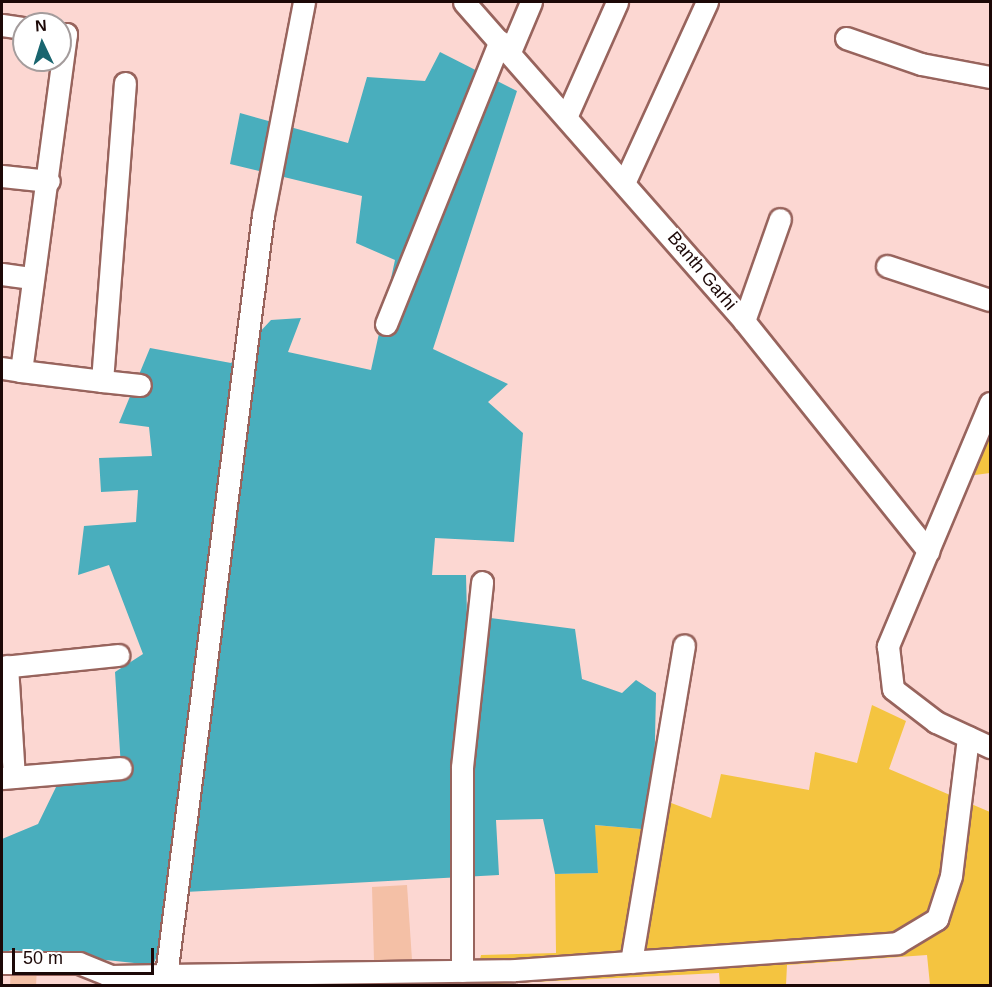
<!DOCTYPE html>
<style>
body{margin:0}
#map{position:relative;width:992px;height:987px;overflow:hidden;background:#fcd7d2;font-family:Arial,sans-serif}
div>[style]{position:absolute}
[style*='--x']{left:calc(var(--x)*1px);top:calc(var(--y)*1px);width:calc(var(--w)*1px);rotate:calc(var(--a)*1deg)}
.green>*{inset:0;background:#f4c440}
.water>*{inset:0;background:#49aebd}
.building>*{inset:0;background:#f4c0a6}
.roads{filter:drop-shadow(2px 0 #98645d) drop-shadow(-2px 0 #98645d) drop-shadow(0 2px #98645d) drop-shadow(0 -2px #98645d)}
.minor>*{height:21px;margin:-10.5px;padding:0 10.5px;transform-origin:10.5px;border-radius:10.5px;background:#fff}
span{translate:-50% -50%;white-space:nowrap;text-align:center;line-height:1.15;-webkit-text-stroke:4.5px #fff;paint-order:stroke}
.street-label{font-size:18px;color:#1c0807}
.frame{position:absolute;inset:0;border:3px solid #1c0807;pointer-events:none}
.north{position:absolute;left:12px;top:12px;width:60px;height:60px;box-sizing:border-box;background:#fff;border:2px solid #a49c9c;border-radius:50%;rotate:356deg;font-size:16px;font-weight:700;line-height:24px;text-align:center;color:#1c0807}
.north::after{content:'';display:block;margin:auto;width:21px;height:27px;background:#19656f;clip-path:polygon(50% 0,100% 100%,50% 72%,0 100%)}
.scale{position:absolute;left:12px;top:948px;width:142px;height:27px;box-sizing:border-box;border:3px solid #1c0807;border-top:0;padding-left:8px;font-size:18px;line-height:21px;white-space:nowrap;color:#1c0807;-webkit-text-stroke:4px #fff;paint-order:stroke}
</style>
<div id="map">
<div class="green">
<div style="clip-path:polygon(990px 403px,990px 473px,960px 477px)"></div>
<div style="clip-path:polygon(872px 705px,906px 721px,889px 769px,990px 812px,990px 985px,930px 985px,927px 955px,787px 965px,786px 985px,720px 985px,719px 973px,474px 985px,481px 955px,556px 953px,555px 874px,598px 873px,594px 825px,653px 830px,658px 798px,711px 818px,721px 774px,809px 790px,815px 752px,857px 763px)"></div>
</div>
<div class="water">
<div style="clip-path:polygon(440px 52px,517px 91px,433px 349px,508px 384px,488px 402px,523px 433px,514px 542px,435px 538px,432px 575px,466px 575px,467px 615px,575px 629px,582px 679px,622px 693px,636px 680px,656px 693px,653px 830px,595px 825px,598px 873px,555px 874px,543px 819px,496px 820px,499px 875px,185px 892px,153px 965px,12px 950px,2px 953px,2px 839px,38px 824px,57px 785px,121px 768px,115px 672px,143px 654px,109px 565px,78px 575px,84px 526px,136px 522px,138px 490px,101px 492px,99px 458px,152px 456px,149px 427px,119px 423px,150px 348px,231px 363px,271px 320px,301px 318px,288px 352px,371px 370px,395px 260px,356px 243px,362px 196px,230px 164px,240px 113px,348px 143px,367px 77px,425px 81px)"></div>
</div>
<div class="building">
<div style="clip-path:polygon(407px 885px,412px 960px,374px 961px,372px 887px)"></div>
<div style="clip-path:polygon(37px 967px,36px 986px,10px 986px,11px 968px)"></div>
</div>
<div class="roads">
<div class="minor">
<div style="--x:304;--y:2;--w:217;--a:100.9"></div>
<div style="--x:263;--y:215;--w:766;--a:97.27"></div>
<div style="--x:166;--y:975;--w:349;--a:-0.8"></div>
<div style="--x:515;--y:970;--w:383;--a:-4"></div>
<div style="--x:897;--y:943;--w:47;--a:-31"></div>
<div style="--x:937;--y:919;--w:45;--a:-72"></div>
<div style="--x:951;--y:876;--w:140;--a:-83"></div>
<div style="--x:464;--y:2;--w:424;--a:48.7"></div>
<div style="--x:744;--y:321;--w:295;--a:51.3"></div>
<div style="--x:2;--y:25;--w:22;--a:8"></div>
<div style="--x:846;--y:38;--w:79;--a:19.1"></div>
<div style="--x:921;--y:64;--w:70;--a:10.7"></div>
<div style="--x:510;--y:52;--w:54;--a:-67.2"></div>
<div style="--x:567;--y:115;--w:124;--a:-66.1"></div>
<div style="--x:2;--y:176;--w:47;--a:6.1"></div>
<div style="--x:625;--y:181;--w:197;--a:-65.4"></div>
<div style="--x:887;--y:266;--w:108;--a:18.3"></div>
<div style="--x:2;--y:274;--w:30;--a:8"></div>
<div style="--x:744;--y:321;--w:108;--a:-70.6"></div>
<div style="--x:386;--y:324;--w:305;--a:-68.1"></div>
<div style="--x:2;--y:368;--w:19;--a:9"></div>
<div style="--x:21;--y:371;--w:340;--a:-82.4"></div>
<div style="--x:66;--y:34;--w:6;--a:180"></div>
<div style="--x:21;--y:371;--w:82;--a:7"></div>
<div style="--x:102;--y:381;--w:299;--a:-85.6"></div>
<div style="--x:102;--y:381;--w:38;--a:6"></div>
<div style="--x:990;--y:403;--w:264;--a:112.8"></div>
<div style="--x:888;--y:646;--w:43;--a:83.4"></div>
<div style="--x:893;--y:689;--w:54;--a:37.5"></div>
<div style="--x:936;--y:722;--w:60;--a:24.8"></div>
<div style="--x:7;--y:666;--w:111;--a:86.4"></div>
<div style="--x:2;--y:667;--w:117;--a:-5.9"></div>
<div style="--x:2;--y:778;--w:119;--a:-4.8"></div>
<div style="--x:631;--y:962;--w:321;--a:-80.5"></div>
<div style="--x:2;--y:963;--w:77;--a:0"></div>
<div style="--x:79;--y:963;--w:35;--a:22"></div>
<div style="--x:111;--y:976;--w:10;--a:84"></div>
<div style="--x:462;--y:971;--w:204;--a:-90"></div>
<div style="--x:462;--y:767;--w:186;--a:-83.8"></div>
<div style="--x:111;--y:976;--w:55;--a:-1"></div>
</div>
</div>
<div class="street-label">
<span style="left:702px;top:271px;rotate:50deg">Banth Garhi</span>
</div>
<div class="frame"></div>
<div class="north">N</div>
<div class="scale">50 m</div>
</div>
